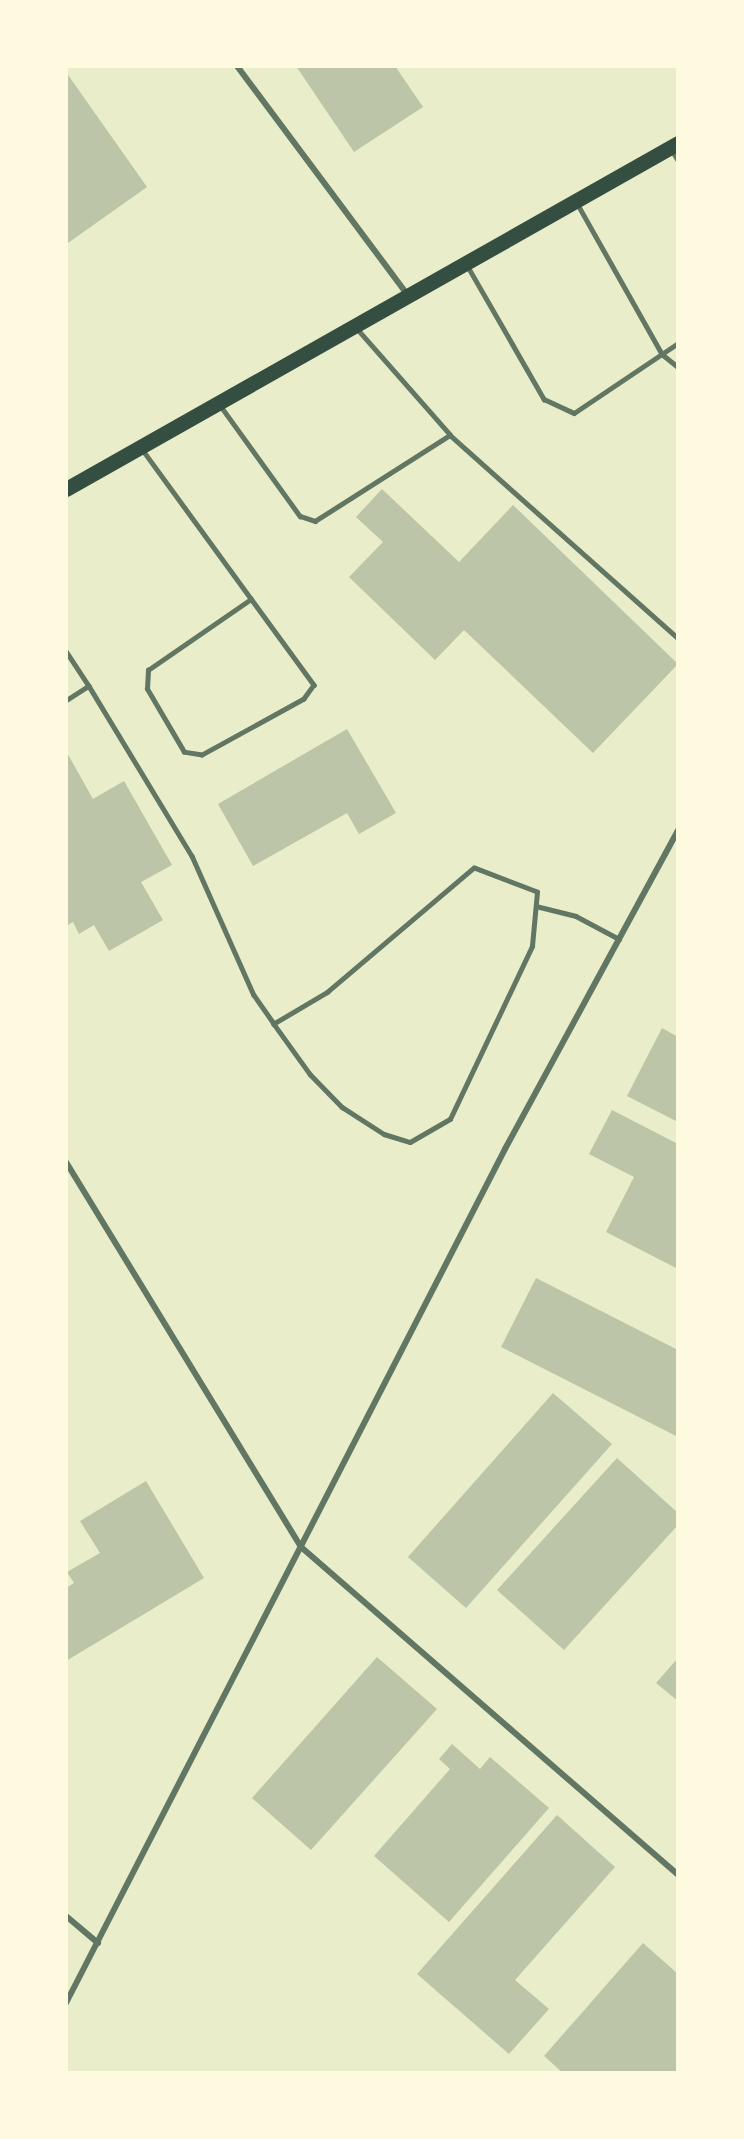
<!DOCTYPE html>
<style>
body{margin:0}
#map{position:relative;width:744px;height:2139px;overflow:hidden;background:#e9edc9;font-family:"Source Sans 3",sans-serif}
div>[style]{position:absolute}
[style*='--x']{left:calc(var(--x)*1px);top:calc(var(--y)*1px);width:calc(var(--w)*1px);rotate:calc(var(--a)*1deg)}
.building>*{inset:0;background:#bcc5a7}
.service>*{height:4.5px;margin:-2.25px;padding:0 2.25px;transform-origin:2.25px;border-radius:2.25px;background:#617663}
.minor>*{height:6px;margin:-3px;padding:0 3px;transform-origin:3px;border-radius:3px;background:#617663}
.primary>*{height:15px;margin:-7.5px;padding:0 7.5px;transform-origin:7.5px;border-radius:7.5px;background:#344e41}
span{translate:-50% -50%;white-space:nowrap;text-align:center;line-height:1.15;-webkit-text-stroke:4.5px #fefae0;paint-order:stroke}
.frame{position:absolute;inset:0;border:68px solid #fefae0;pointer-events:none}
</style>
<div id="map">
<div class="building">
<div style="clip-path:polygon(296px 66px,395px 66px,423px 107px,354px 152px)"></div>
<div style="clip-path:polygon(66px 72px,147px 187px,68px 243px,66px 241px)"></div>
<div style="clip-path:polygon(382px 489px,459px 562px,513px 505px,678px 664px,593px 753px,464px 630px,435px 660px,349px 577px,383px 542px,356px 517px)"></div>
<div style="clip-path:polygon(347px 729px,396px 813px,359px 834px,347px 813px,253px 866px,218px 804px)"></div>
<div style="clip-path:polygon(66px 751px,93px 799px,124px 781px,172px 865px,141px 882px,163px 920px,109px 951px,94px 925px,79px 934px,73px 922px,66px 926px)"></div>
<div style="clip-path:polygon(662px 1028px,678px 1037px,678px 1122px,627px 1096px)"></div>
<div style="clip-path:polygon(612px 1110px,678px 1144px,678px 1269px,606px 1232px,634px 1177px,589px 1154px)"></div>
<div style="clip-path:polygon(536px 1278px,678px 1350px,678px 1437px,501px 1347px)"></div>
<div style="clip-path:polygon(553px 1393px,612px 1444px,466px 1608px,408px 1557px)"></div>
<div style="clip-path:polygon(617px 1458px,678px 1513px,678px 1525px,564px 1650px,497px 1590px)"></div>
<div style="clip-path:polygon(146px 1481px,204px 1578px,66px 1661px,66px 1588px,74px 1583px,67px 1572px,100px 1553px,80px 1521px)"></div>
<div style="clip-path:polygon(377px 1657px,437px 1709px,311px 1850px,252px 1798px)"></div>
<div style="clip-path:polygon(678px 1658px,678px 1701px,656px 1683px)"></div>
<div style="clip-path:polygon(452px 1744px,480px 1769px,490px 1757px,549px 1808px,449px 1922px,374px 1856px,450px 1769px,439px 1759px)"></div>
<div style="clip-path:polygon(557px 1815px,615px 1867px,515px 1980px,549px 2009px,509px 2054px,417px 1974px)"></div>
<div style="clip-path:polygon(643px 1943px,678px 1974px,678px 2073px,563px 2073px,544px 2056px)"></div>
</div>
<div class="service">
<div style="--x:672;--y:150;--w:12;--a:59"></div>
<div style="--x:577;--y:203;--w:173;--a:60.6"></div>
<div style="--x:662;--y:354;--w:21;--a:39"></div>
<div style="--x:467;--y:265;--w:155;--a:60.1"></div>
<div style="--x:544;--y:399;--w:33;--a:25"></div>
<div style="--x:574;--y:413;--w:125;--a:-33.9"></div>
<div style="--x:220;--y:405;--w:137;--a:54.2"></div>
<div style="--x:300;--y:516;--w:16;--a:18"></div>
<div style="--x:315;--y:521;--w:160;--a:-32.5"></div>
<div style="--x:450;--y:435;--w:141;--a:-131.3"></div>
<div style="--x:450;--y:435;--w:305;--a:41.7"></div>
<div style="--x:142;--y:449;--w:292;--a:53.9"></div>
<div style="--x:314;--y:685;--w:17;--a:126"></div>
<div style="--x:304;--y:699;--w:116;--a:151.2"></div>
<div style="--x:202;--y:755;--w:18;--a:-171"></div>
<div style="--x:184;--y:752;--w:73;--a:-120.4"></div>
<div style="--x:147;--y:689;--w:19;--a:-87"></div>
<div style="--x:148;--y:670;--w:125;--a:-34.6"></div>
<div style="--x:66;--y:651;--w:42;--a:56.7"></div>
<div style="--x:89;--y:686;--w:27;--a:147"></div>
<div style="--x:89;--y:686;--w:199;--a:58.8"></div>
<div style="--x:192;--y:856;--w:152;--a:66"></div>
<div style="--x:254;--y:995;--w:35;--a:55"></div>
<div style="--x:274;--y:1024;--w:62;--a:54.2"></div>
<div style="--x:310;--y:1074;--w:46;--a:45.9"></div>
<div style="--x:342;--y:1107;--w:50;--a:32.7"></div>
<div style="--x:384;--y:1134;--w:27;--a:17"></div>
<div style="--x:410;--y:1142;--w:46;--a:-29.9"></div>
<div style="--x:450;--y:1119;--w:191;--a:-64.6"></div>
<div style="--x:532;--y:946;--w:54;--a:-84.7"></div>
<div style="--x:537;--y:892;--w:67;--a:-159.1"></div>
<div style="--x:474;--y:868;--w:192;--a:139.7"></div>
<div style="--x:328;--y:992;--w:63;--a:149.3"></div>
<div style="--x:536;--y:906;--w:41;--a:14"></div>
<div style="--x:576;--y:916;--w:49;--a:28.1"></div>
</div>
<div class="minor">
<div style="--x:237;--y:66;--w:284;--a:53.3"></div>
<div style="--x:66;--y:1162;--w:451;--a:58.6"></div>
<div style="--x:301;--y:1547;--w:500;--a:41"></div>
<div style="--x:66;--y:1916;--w:42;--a:40.2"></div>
<div style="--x:66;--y:2003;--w:960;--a:-62.79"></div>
<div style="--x:505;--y:1149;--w:363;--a:-61.5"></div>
</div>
<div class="primary">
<div style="--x:66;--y:489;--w:703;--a:-29.48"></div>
</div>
<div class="frame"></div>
</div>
